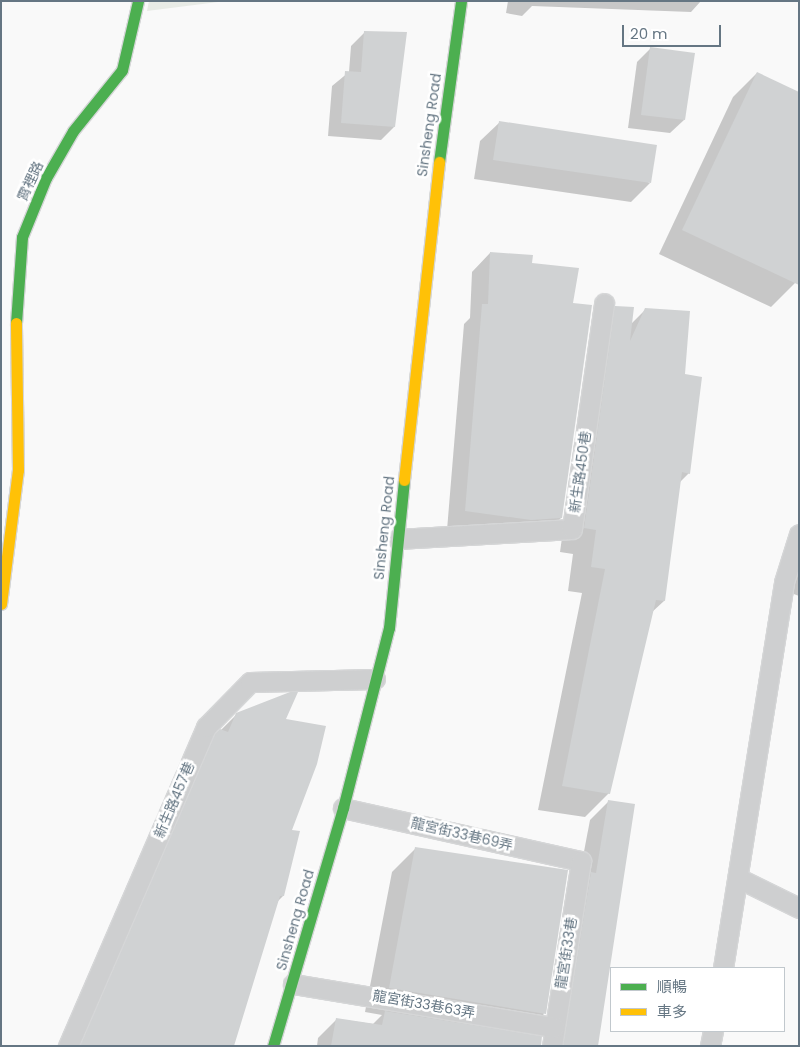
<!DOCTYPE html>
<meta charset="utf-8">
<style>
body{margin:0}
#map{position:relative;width:800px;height:1047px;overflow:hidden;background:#f9f9f9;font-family:Poppins,"Noto Sans TC",sans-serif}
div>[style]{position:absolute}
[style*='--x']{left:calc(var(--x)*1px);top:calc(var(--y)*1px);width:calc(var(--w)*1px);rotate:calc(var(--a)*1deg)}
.green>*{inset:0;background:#e8ebe6}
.shadow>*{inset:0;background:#0003}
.building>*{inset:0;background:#d0d2d3}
.roads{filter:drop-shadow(1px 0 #d5d6d7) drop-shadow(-1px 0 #d5d6d7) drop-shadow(0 1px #d5d6d7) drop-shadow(0 -1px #d5d6d7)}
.lane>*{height:19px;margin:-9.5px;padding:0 9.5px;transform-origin:9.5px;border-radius:9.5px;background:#cecfd0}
.fast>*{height:11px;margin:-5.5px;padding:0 5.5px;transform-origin:5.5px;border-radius:5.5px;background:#4caf50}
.slow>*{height:11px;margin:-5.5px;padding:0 5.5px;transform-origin:5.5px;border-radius:5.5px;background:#ffc107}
span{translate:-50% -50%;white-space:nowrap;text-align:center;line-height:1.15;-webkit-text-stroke:5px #fff;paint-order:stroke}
.street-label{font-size:14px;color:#657683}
.frame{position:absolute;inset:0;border:2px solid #657683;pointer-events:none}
.legend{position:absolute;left:610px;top:967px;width:175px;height:65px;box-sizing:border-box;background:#fff;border:1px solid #c1c8cd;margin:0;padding:6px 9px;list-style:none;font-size:15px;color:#657683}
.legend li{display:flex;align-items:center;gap:10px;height:25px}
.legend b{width:25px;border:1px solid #c1c8cd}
.scale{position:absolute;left:622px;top:25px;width:99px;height:22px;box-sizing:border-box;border:2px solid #657683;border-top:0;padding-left:6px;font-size:15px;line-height:18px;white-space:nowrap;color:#657683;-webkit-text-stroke:4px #fff;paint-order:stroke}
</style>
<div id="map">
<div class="green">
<div style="clip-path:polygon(149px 1px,226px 1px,147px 11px)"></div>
</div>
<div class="shadow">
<div style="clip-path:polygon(508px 1px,701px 1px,691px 12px,532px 6px,522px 16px,506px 13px)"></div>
<div style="clip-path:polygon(365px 32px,394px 127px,381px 140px,328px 136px,332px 86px,349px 72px,351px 46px)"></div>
<div style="clip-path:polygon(650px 49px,684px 120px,670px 133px,628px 128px,637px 62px)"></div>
<div style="clip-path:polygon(757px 73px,795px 283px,771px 307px,659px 254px,733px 97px)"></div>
<div style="clip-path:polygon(500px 122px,650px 183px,631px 202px,474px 179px,480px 141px)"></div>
<div style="clip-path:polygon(490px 253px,530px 264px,572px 305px,561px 518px,542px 537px,447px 530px,464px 324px,470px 318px,472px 272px)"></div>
<div style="clip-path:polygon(615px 307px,631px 324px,646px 309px,684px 376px,689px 473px,679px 483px,664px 601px,651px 613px,609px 793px,585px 817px,538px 810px,582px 593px,568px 591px,573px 554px,560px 552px,591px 332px)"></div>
<div style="clip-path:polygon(799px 563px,799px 596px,786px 591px)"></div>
<div style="clip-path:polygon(237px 714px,284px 720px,290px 830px,283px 896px,277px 902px,232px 1046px,69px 1046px,194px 757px)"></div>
<div style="clip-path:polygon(609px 801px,596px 1046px,547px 1046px,590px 820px)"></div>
<div style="clip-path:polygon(416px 848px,544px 1014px,523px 1035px,540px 1046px,317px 1046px,318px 1038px,337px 1019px,373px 1024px,382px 1015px,365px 1012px,392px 872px)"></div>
</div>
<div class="building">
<div style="clip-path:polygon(364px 31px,407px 32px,395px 127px,341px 123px,345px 71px,361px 72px)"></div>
<div style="clip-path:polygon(650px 47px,695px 53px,685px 120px,641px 115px)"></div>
<div style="clip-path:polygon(757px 72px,799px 92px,799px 285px,682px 230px)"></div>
<div style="clip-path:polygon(499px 121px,657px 145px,651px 183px,493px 160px)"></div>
<div style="clip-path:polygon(490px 252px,533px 255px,532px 263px,579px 268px,573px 303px,592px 305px,562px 518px,531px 520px,465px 511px,482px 304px,488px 304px)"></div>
<div style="clip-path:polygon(615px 306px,634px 307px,630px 341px,645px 308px,690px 311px,685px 374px,702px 377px,690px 474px,682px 472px,665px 601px,656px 600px,610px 794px,562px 786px,605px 569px,591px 567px,596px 530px,584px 528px)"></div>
<div style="clip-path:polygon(290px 692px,298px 692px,286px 719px,326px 726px,317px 764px,292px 830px,300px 831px,284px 896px,280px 896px,234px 1046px,80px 1046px,215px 734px,220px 729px,228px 732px,236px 713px)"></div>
<div style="clip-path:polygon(608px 800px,635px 804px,598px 1046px,563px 1046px,591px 872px,596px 873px)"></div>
<div style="clip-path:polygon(415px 847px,568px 870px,546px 1014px,389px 988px)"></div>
<div style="clip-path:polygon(385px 1011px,542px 1036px,541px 1046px,331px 1046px,336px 1018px,382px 1025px)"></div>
</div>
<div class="roads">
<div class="lane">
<div style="--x:398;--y:539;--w:174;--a:-3.3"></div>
<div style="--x:572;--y:529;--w:228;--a:-81.9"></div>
<div style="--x:343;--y:808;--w:244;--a:12.6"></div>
<div style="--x:581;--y:861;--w:187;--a:98.9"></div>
<div style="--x:738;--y:878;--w:68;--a:26.2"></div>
<div style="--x:723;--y:968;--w:391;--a:-81"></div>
<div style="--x:784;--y:582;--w:50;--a:-72.6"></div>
<div style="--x:293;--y:984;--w:265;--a:9.4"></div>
<div style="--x:68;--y:1046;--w:348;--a:-66.6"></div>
<div style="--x:206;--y:727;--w:63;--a:-45.6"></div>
<div style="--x:250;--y:682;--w:125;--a:-1.4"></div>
<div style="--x:710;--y:1046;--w:15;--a:-79"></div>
</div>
<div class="fast">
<div style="--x:439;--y:162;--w:162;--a:-82.2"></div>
<div style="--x:16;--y:323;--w:86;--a:-86"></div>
<div style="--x:22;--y:237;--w:64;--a:-67.9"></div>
<div style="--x:46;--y:178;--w:54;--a:-60.1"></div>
<div style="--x:73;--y:131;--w:78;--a:-51.2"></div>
<div style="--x:122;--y:70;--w:71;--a:-76.9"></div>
<div style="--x:273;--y:1046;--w:248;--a:-73.6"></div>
<div style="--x:343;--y:808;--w:186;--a:-75.7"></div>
<div style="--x:389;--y:628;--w:149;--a:-84.2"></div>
</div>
<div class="slow">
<div style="--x:404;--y:480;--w:320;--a:-83.7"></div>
<div style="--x:1;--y:604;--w:135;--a:-82.8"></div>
<div style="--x:18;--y:470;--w:147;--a:-90.8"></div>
</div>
</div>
<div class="street-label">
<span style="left:429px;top:125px;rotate:-82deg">Sinsheng Road</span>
<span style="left:30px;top:181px;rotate:-65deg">霄裡路</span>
<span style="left:580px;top:472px;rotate:-82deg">新生路450巷</span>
<span style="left:384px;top:528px;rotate:-84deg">Sinsheng Road</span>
<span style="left:174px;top:800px;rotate:-67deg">新生路457巷</span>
<span style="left:462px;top:834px;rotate:13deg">龍宮街33巷69弄</span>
<span style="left:295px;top:920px;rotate:-74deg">Sinsheng Road</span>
<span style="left:566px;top:953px;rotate:-81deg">龍宮街33巷</span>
<span style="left:424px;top:1004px;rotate:10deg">龍宮街33巷63弄</span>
</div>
<div class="frame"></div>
<ul class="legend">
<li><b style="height:6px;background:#4caf50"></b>順暢</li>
<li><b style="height:6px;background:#ffc107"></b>車多</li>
</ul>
<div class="scale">20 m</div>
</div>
